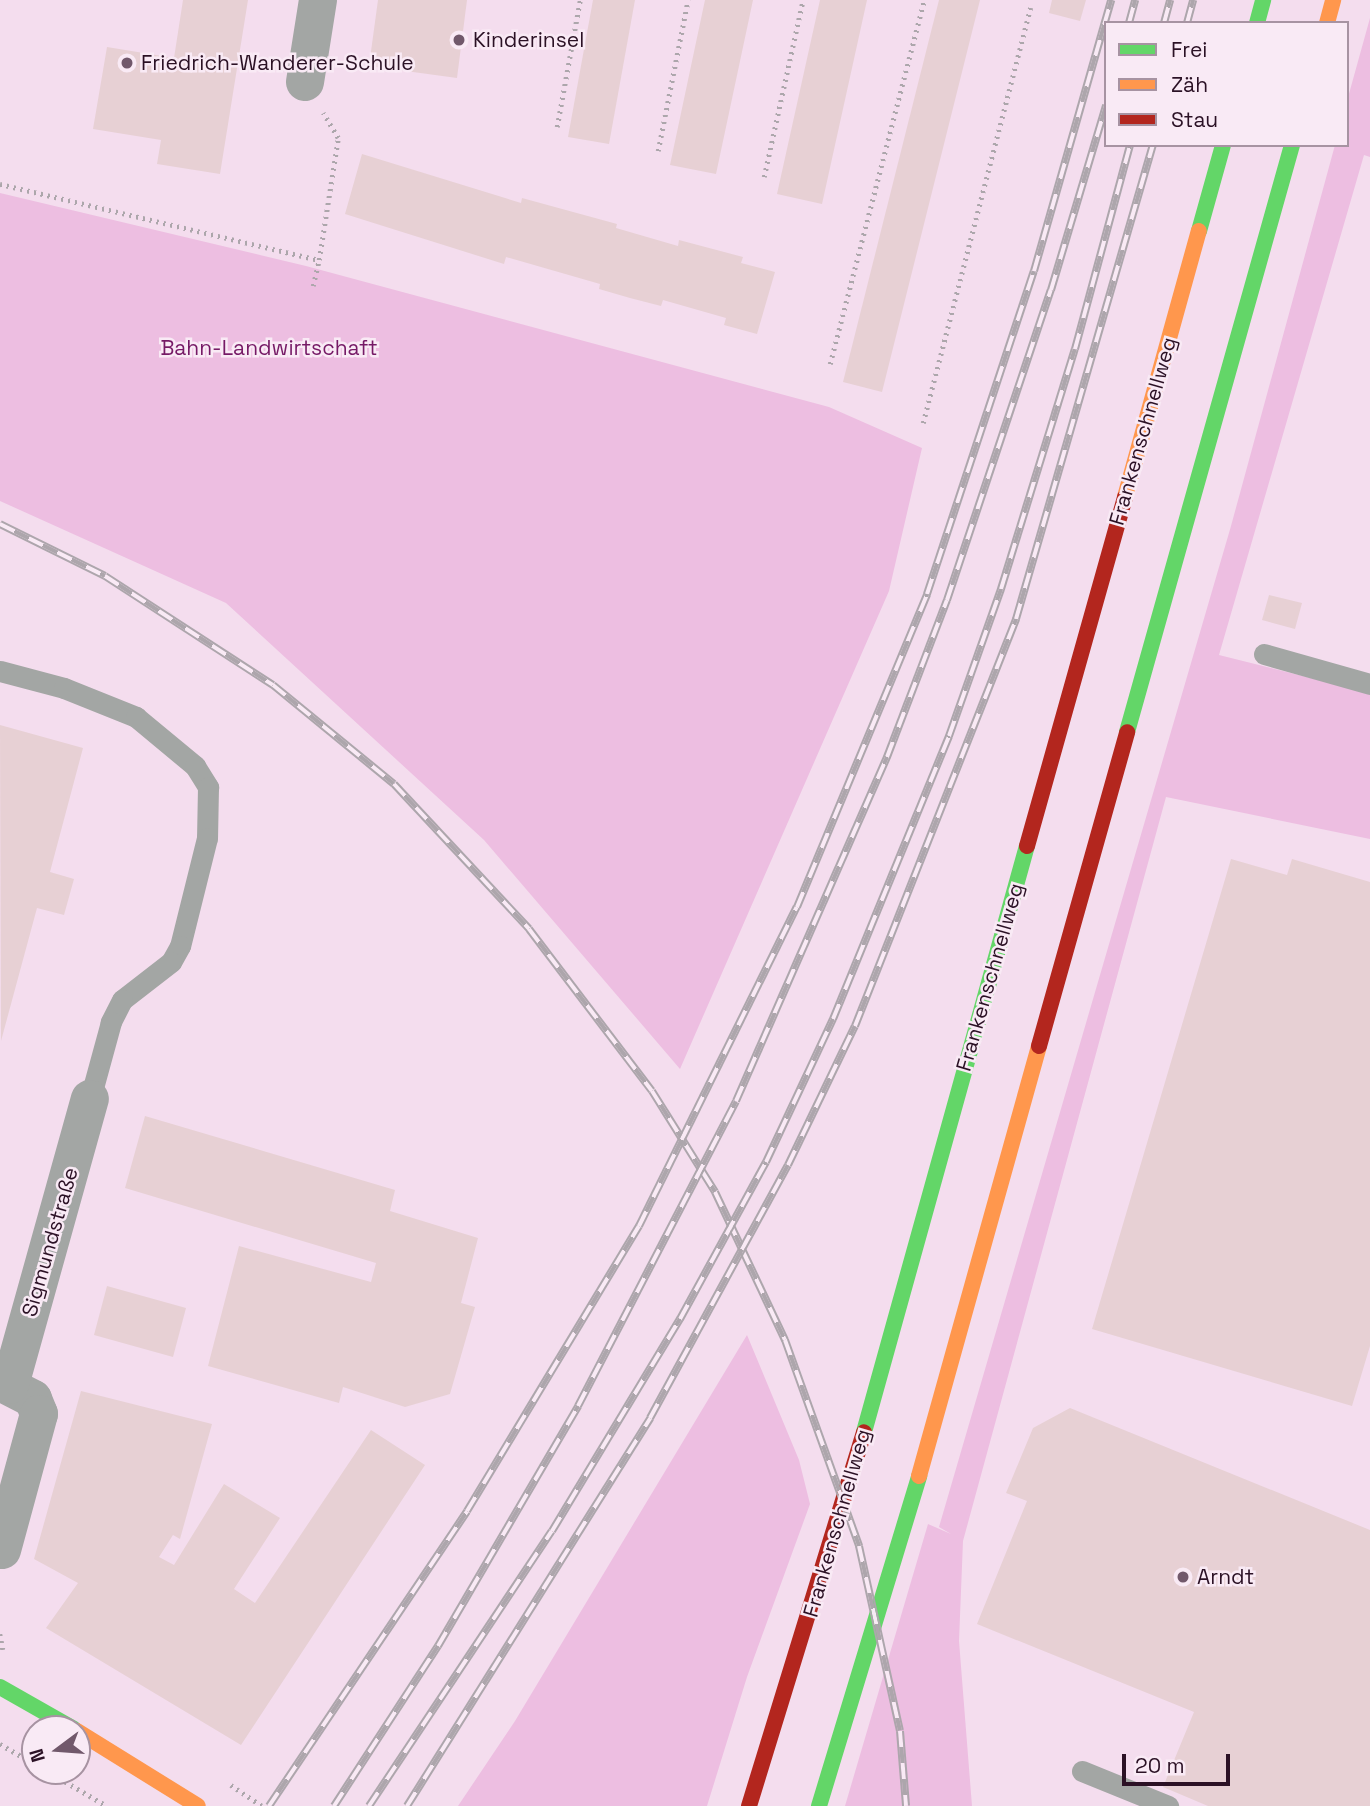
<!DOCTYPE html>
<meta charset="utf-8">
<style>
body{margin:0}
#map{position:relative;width:1370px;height:1806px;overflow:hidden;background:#f4ddee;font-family:"Space Grotesk",sans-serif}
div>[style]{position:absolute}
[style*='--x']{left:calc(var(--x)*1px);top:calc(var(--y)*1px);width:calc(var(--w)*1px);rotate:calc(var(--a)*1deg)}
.green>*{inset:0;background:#edbee1}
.building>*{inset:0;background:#e7d0d4}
.path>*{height:4.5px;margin-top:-2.25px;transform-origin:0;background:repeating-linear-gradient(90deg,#aca6ab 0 2px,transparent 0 7px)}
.lane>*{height:21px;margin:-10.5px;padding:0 10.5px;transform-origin:10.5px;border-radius:10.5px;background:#a3a6a4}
.street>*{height:38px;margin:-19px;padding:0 19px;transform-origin:19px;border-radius:19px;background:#a3a6a4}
.fast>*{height:16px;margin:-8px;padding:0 8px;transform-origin:8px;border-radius:8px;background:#63d668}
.slow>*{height:16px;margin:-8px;padding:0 8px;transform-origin:8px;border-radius:8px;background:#ff974d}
.jam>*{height:16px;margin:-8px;padding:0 8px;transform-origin:8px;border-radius:8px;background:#b3261e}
.rail>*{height:8px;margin-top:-4px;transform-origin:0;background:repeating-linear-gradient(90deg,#f9eaf5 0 16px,#ada6ac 0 32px);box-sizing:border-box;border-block:2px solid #ada6ac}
.dots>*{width:19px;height:19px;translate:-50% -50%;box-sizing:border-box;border:4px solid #f9eaf5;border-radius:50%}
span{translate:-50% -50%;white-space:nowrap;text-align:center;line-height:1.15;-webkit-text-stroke:5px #f9eaf5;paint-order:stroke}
.poi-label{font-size:21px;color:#2b1125}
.left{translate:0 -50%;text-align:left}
.park-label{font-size:21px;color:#761a66}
.street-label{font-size:21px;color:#2b1125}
.legend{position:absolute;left:1104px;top:21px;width:245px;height:126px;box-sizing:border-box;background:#f9eaf5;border:2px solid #a793a2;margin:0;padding:9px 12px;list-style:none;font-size:21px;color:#2b1125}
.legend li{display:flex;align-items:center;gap:14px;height:35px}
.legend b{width:35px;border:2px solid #a793a2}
.north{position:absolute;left:21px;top:1715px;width:70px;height:70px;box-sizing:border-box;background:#f9eaf5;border:2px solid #a793a2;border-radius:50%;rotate:254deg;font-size:19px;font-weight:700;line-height:28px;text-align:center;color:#2b1125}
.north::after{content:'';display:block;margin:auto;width:24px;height:32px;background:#71586b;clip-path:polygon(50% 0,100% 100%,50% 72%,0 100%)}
.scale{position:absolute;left:1122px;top:1754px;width:108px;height:32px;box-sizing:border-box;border:4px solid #2b1125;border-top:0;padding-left:9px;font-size:21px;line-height:24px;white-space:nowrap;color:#2b1125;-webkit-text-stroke:5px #f9eaf5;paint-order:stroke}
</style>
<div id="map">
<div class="green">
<div style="clip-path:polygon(1370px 18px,1370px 157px,1364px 155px,1219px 655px,1370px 693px,1370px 839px,1166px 797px,963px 1541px,959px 1641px,972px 1806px,845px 1806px,928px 1524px,951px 1534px,939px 1527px,1231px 526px,1335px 145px,1347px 145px,1347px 101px)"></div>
<div style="clip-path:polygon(0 193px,306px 266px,829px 407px,922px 448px,889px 591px,680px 1069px,484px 840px,226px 603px,0 501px)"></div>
<div style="clip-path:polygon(747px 1335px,799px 1460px,810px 1504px,747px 1677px,707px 1806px,458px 1806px,515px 1721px)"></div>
</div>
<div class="building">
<div style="clip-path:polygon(183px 0,248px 0,220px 174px,157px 164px,161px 140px,93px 129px,107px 47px,174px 58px)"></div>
<div style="clip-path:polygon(378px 0,467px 0,457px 78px,369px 66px)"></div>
<div style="clip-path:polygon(593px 0,635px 0,609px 144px,568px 137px)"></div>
<div style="clip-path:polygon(705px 0,753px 0,716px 174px,670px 165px)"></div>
<div style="clip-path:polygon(820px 0,867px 0,822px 204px,777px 194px)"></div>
<div style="clip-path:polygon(939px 0,980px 0,882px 392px,843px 382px)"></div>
<div style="clip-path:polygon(1052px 0,1086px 0,1080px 21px,1049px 13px)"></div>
<div style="clip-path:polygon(362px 154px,521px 203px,522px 198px,617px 224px,616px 228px,678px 246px,679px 240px,743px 257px,741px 263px,775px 272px,757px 334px,724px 325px,726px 318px,663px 300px,661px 306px,630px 298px,599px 289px,600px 284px,506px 257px,504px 264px,345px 214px)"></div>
<div style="clip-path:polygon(1269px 595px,1302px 603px,1295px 629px,1262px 620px)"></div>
<div style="clip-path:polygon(0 725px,83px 748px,50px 872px,74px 879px,64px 915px,37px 908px,1px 1041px)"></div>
<div style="clip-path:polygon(1231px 859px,1287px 875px,1292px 859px,1370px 882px,1370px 1346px,1352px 1406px,1092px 1329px)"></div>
<div style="clip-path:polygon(145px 1116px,395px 1190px,390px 1211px,478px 1238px,461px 1303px,475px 1307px,450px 1394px,405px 1407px,343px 1387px,339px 1403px,208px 1366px,239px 1246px,371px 1282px,376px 1263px,125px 1188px)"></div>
<div style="clip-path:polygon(107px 1286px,186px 1308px,173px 1357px,94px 1335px)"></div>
<div style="clip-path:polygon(81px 1391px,212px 1424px,180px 1539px,173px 1535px,159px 1557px,174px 1565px,224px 1484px,280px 1518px,234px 1589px,255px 1603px,371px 1430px,425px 1465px,241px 1745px,46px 1628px,78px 1583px,34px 1559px)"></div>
<div style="clip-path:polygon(1070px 1408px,1370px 1530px,1370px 1806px,1208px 1806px,1163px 1787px,1194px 1712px,977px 1624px,1027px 1501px,1006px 1493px,1033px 1428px)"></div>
</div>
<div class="path">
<div style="--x:557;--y:127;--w:129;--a:-79.7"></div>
<div style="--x:658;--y:151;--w:154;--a:-78.8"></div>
<div style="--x:764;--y:177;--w:181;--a:-77.6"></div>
<div style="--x:0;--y:184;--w:328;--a:13.4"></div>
<div style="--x:319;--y:260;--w:123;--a:-81.1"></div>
<div style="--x:338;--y:138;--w:29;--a:-121"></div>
<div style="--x:313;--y:286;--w:27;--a:-77"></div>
<div style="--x:830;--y:364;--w:376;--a:-75.5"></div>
<div style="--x:923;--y:423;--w:429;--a:-75.5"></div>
<div style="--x:0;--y:1634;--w:16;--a:79"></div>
<div style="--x:0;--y:1744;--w:40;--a:29.7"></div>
<div style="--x:47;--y:1771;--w:69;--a:30.3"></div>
<div style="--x:231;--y:1785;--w:37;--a:34"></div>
</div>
<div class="lane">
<div style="--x:1264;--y:654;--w:110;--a:15.8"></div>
<div style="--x:0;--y:671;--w:66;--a:14.9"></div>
<div style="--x:64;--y:688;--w:78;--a:21.9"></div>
<div style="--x:136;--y:717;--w:77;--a:39.7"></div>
<div style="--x:195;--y:766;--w:25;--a:58"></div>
<div style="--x:208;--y:787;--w:51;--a:91.1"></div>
<div style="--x:207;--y:838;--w:111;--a:104"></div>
<div style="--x:180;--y:946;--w:18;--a:119"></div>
<div style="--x:171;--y:962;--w:62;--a:142.2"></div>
<div style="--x:122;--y:1000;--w:25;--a:117"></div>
<div style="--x:111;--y:1022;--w:80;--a:105.3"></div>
<div style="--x:1082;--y:1771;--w:93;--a:22.1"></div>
</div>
<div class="street">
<div style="--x:305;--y:82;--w:83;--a:-81"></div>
<div style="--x:0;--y:1382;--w:37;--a:27"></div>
<div style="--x:33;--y:1399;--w:16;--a:68"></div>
<div style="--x:39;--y:1414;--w:141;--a:105.2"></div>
<div style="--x:10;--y:1385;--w:297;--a:-74.4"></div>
</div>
<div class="fast">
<div style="--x:1257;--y:23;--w:24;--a:-75"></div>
<div style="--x:1199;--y:231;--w:89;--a:-74.4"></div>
<div style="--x:1127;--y:732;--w:610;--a:-74.3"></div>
<div style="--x:864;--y:1432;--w:608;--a:-74.46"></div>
<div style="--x:0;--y:1687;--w:85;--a:29.6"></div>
<div style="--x:819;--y:1806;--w:345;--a:-73.1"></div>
</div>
<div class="slow">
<div style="--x:1327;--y:23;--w:24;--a:-75"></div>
<div style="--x:1125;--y:497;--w:276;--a:-74.5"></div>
<div style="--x:919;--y:1476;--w:446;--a:-74.4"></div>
<div style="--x:77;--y:1731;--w:142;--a:31.8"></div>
</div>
<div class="jam">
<div style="--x:1027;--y:846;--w:362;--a:-74.3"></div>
<div style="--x:1039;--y:1046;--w:326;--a:-74.3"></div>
<div style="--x:749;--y:1806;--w:391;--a:-72.9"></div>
</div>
<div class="rail">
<div style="--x:1129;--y:23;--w:24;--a:-75"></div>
<div style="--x:1164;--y:23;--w:24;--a:-75"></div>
<div style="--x:1187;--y:23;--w:24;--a:-75"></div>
<div style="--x:0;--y:524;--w:117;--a:26.3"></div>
<div style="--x:105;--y:576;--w:200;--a:33"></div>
<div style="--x:273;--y:685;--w:156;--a:39.3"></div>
<div style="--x:394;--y:784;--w:198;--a:47"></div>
<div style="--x:529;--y:929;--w:203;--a:52.8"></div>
<div style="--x:652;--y:1091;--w:119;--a:58"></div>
<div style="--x:715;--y:1192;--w:164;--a:64.7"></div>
<div style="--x:785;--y:1340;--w:219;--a:70.2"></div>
<div style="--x:859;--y:1546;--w:189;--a:77.5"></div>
<div style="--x:900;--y:1731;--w:75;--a:85.4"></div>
<div style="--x:269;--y:1806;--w:355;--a:-56.1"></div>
<div style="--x:467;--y:1511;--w:333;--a:-58.9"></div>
<div style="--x:639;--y:1226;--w:356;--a:-63.7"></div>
<div style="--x:797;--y:907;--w:339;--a:-67.4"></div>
<div style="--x:927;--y:594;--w:340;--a:-71.7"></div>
<div style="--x:1034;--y:271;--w:282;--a:-74.1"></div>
<div style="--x:334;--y:1806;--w:191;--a:-57"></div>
<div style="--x:438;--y:1646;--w:278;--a:-59.7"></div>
<div style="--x:578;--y:1406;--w:343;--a:-62.6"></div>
<div style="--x:736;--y:1101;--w:376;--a:-66.3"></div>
<div style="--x:887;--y:757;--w:168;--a:-69.1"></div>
<div style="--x:947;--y:600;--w:327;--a:-71.5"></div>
<div style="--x:1051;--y:290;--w:193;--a:-73.4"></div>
<div style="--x:369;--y:1806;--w:330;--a:-56.4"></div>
<div style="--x:552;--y:1531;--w:248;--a:-58.9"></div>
<div style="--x:680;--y:1319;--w:179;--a:-61.3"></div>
<div style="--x:766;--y:1162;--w:158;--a:-64.9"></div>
<div style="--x:833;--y:1019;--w:306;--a:-67.7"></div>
<div style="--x:949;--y:736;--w:156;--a:-70.5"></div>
<div style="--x:1001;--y:589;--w:251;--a:-72.9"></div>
<div style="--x:1075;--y:349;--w:211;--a:-74.9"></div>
<div style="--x:407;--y:1806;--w:458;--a:-57.9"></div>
<div style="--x:650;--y:1418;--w:288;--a:-61.4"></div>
<div style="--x:788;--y:1165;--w:154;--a:-64.3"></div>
<div style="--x:855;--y:1026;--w:438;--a:-68.4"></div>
<div style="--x:1016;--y:619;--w:493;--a:-73.9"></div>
</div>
<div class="dots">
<div style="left:459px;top:40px;background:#71586b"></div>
<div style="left:127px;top:63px;background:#71586b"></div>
<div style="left:1183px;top:1577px;background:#71586b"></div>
</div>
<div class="poi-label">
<span class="left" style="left:473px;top:40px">Kinderinsel</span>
<span class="left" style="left:141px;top:63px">Friedrich-Wanderer-Schule</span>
<span class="left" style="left:1197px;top:1577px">Arndt</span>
</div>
<div class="park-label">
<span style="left:269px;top:348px">Bahn-Landwirtschaft</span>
</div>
<div class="street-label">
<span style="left:1143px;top:431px;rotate:-74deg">Frankenschnellweg</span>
<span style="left:990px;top:977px;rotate:-74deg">Frankenschnellweg</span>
<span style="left:50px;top:1242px;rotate:-74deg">Sigmundstraße</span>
<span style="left:837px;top:1523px;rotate:-74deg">Frankenschnellweg</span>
</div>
<ul class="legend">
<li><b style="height:9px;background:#63d668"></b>Frei</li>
<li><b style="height:9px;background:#ff974d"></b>Zäh</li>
<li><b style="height:9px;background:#b3261e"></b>Stau</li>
</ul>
<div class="north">N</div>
<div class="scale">20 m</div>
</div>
